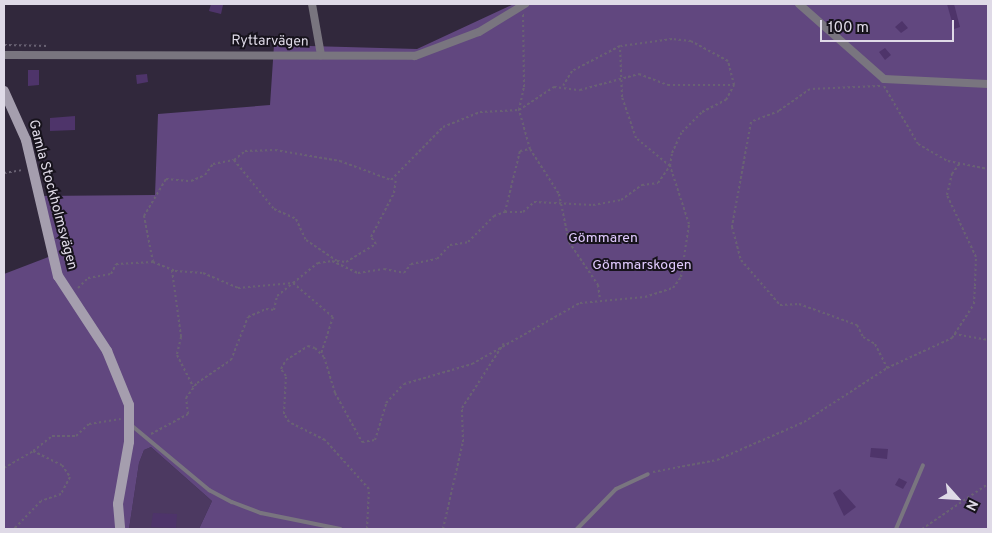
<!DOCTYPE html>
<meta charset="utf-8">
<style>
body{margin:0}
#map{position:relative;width:992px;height:533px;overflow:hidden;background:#31283c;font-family:Overpass,sans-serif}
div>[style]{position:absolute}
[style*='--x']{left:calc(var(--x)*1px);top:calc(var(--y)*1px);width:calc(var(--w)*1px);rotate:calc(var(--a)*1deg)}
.green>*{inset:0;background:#4c3961}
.forest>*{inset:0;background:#61477f}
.building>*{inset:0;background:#4e346a}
.path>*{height:2px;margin-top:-1px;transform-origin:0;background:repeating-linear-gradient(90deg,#696273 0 2.5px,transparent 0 5px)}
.lane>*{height:4px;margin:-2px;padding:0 2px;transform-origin:2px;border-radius:2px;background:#79757f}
.street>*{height:8px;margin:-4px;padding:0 4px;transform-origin:4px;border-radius:4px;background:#79757f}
.secondary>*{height:10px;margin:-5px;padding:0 5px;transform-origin:5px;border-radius:5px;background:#a59eae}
span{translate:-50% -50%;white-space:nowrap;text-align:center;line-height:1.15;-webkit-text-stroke:4px #17131c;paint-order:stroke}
.street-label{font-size:14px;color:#dfdae7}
.park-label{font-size:14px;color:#e0cafe}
.frame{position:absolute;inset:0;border:5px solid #dfdae7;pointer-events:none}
.north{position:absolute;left:932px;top:473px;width:50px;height:50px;-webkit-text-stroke:4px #17131c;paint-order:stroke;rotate:116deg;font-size:14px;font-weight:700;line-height:20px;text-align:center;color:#dfdae7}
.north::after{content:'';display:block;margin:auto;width:18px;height:22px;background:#dfdae7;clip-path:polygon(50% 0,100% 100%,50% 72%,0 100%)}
.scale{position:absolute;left:820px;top:20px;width:134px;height:22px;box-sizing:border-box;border:2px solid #dfdae7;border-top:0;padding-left:6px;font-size:15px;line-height:18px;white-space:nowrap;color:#dfdae7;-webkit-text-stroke:4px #17131c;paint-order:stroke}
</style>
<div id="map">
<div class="green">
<div style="clip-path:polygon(151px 447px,212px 501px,199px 529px,129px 529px,139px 463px,144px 450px)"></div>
</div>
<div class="forest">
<div style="clip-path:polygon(514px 4px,988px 4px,988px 529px,199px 529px,212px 501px,151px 447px,144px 450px,139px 463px,129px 529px,4px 529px,4px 274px,51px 256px,38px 196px,155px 195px,158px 114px,270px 105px,274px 45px,417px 49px)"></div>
</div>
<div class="building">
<div style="clip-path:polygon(211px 4px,223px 5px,221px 14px,209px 11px)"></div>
<div style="clip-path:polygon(947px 4px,954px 4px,960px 27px,954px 29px)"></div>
<div style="clip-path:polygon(902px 21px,908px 28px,901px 33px,895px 27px)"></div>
<div style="clip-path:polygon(885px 48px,891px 55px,885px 60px,879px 52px)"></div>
<div style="clip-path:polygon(28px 70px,39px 70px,39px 85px,28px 86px)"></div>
<div style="clip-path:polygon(147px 74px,148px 82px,137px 84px,136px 75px)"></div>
<div style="clip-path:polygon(75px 116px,75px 130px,50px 131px,50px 118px)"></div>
<div style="clip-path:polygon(871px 448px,888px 449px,887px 459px,870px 457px)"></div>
<div style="clip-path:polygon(899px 478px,907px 482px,903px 489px,895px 485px)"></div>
<div style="clip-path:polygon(840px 489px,856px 507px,844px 516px,833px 493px)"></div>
<div style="clip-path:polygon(153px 513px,177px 514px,176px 528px,151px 527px)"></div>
</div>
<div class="path">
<div style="--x:4;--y:45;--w:45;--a:1.3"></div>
<div style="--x:880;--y:86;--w:70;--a:177.5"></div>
<div style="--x:810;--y:89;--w:38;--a:145"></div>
<div style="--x:779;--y:111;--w:30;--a:159"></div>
<div style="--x:751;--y:122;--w:107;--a:100.3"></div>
<div style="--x:732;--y:227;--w:34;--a:75"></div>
<div style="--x:741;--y:260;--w:60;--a:49.1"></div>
<div style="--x:780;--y:305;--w:19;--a:-3"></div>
<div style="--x:799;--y:304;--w:62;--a:19.9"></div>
<div style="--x:857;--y:325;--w:13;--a:63"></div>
<div style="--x:863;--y:337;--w:14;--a:30"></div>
<div style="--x:875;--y:344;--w:27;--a:63"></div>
<div style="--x:884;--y:86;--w:67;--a:59.6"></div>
<div style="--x:918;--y:144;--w:34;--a:30"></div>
<div style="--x:948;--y:161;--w:41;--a:11.3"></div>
<div style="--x:530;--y:149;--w:54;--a:57.2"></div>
<div style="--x:559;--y:194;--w:49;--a:78.2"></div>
<div style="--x:569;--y:242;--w:52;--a:56"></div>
<div style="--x:598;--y:285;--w:14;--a:82"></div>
<div style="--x:234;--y:160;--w:63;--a:50.8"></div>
<div style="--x:274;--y:209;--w:24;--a:24"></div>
<div style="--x:296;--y:219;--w:23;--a:65"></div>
<div style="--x:306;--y:240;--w:37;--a:34"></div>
<div style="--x:337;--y:261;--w:9;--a:6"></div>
<div style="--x:346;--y:262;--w:35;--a:-31"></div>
<div style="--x:376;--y:244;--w:9;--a:-126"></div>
<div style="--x:371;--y:237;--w:50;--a:-62.4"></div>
<div style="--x:394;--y:193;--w:15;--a:-82"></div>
<div style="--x:4;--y:173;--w:20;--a:-9"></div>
<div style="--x:505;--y:212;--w:18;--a:0"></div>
<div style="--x:523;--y:212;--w:15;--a:-42"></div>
<div style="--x:534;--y:202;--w:59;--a:2.9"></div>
<div style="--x:593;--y:205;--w:28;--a:-10"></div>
<div style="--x:621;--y:200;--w:26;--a:-36"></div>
<div style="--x:642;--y:185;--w:16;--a:-7"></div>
<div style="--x:658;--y:183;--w:21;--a:-55"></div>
<div style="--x:670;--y:166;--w:44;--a:-140.5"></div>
<div style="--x:636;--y:138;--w:43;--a:-108.9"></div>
<div style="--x:622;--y:97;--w:50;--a:-92.3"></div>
<div style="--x:153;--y:262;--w:24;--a:22"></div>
<div style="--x:175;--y:271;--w:28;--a:4"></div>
<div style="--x:203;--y:273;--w:38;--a:23"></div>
<div style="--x:238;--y:288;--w:55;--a:-5.2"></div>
<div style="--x:293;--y:283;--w:32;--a:-39"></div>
<div style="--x:318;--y:263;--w:14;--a:-8"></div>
<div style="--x:332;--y:261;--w:29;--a:25"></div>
<div style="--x:358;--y:273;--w:26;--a:-9"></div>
<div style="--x:384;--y:269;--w:20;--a:11"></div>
<div style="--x:404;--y:273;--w:11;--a:-52"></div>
<div style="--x:411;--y:264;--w:26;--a:-11"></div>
<div style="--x:437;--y:259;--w:19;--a:-47"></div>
<div style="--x:450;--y:245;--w:18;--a:-9"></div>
<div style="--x:468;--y:242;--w:37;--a:-45"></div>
<div style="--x:494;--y:216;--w:12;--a:-20"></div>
<div style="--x:505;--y:212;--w:63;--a:-76.2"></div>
<div style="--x:520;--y:151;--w:10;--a:-11"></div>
<div style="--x:530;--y:149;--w:41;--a:-105.8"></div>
<div style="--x:519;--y:110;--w:24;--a:-78"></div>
<div style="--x:524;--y:87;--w:73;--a:-90.8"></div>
<div style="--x:172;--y:270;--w:68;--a:82.3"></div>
<div style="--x:181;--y:337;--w:18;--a:103"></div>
<div style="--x:177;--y:355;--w:36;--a:63"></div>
<div style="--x:78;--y:288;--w:14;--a:-45"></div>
<div style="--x:88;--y:278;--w:23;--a:-10"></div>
<div style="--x:111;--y:274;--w:11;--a:-63"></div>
<div style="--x:116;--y:264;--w:37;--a:-3"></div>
<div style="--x:153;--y:262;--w:47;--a:-101.1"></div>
<div style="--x:144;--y:216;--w:43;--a:-59.3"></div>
<div style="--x:166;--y:179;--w:25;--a:5"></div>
<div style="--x:191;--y:181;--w:15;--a:-23"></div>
<div style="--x:205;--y:175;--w:14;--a:-54"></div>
<div style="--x:213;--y:164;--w:21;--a:-11"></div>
<div style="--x:234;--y:160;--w:14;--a:-39"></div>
<div style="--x:245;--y:151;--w:30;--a:-2"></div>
<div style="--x:275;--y:150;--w:66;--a:9.6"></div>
<div style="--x:340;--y:161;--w:54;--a:20.4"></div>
<div style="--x:391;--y:180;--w:74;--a:-45.5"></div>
<div style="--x:443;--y:127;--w:40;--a:-22"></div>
<div style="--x:480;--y:112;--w:39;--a:-3"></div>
<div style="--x:519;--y:110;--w:42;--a:-33.3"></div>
<div style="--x:554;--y:87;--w:26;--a:7"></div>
<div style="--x:580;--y:90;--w:61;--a:-15.2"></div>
<div style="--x:639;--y:74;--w:31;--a:21"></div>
<div style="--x:668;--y:85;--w:66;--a:0"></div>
<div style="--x:954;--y:334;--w:35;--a:10"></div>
<div style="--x:151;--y:434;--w:42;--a:-28.4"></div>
<div style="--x:188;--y:414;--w:16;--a:-97"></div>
<div style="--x:186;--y:398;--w:19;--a:-54"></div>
<div style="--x:197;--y:383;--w:41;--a:-34.1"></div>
<div style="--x:231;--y:360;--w:46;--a:-68.4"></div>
<div style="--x:248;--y:317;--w:20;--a:-24"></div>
<div style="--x:266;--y:309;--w:8;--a:7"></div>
<div style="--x:274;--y:310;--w:14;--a:-78"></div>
<div style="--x:277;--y:296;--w:21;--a:-39"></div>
<div style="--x:293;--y:283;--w:52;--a:40.4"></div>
<div style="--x:333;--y:317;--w:38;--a:108"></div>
<div style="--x:33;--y:451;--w:24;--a:-38"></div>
<div style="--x:52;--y:436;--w:24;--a:0"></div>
<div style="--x:76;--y:436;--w:18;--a:-43"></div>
<div style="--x:89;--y:424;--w:32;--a:-9"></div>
<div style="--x:4;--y:468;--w:34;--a:-30"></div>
<div style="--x:33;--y:451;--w:32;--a:26"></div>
<div style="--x:62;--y:465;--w:14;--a:56"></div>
<div style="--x:70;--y:477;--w:19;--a:118"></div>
<div style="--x:61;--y:494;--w:21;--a:161"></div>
<div style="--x:41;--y:501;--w:39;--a:134"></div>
<div style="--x:653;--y:472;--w:65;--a:-10.6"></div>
<div style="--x:717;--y:460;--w:95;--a:-23.6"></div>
<div style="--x:804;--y:422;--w:99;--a:-33"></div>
<div style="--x:887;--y:368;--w:72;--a:-24.8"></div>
<div style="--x:952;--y:338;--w:40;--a:-57.1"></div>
<div style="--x:974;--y:304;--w:18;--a:-87"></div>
<div style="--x:975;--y:286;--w:29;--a:-88"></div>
<div style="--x:976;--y:257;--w:68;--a:-115.1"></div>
<div style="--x:947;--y:195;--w:22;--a:-77"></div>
<div style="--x:952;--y:174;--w:14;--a:-54"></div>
<div style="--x:367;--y:529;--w:40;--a:-87.1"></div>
<div style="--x:369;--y:489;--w:66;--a:-131.9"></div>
<div style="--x:325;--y:440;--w:40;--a:-153.4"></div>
<div style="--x:289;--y:422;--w:9;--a:-122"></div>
<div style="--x:284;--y:414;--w:38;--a:-87"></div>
<div style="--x:286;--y:376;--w:9;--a:-126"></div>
<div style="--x:281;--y:369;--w:10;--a:-61"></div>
<div style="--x:286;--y:360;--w:26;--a:-32"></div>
<div style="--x:308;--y:346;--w:7;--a:16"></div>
<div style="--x:315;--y:348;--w:13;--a:45"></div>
<div style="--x:324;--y:357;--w:38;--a:73"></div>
<div style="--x:335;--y:393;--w:56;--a:61.1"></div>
<div style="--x:362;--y:442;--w:13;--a:-9"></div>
<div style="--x:375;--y:440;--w:39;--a:-73"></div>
<div style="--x:386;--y:403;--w:26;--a:-47"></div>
<div style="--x:404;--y:384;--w:71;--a:-16.4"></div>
<div style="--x:472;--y:364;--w:124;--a:-29.5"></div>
<div style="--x:580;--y:303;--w:65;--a:-5.3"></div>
<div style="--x:645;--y:297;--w:29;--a:-18"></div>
<div style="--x:673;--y:288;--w:14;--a:-54"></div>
<div style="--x:681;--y:277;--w:54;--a:-81.4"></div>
<div style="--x:689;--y:224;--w:61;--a:-108.1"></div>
<div style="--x:670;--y:166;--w:13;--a:-81"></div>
<div style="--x:672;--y:153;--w:23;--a:-65"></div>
<div style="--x:682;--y:132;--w:28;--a:-45"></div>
<div style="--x:702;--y:112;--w:27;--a:-27"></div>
<div style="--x:726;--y:100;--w:17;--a:-62"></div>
<div style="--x:734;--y:85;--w:25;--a:-104"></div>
<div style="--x:728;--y:61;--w:42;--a:-151.6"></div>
<div style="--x:691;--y:41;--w:19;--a:-174"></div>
<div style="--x:672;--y:39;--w:52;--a:172.3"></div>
<div style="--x:620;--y:46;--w:54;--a:152.5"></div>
<div style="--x:572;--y:71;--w:17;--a:121"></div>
<div style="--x:443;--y:529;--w:89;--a:-77.1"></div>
<div style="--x:463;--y:442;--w:34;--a:-92"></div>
<div style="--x:462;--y:408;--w:77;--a:-57.1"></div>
<div style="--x:922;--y:529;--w:80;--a:-34.3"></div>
</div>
<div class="lane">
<div style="--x:131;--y:425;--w:102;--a:39.8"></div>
<div style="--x:209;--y:490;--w:26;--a:28"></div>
<div style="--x:232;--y:502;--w:31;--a:21"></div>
<div style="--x:261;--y:513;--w:81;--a:11.4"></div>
<div style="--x:577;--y:529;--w:56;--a:-45.7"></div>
<div style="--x:616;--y:489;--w:35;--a:-25"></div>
<div style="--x:896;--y:529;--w:69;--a:-67.1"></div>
</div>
<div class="street">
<div style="--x:312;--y:4;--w:52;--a:80"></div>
<div style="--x:799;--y:4;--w:113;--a:41.4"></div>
<div style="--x:884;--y:79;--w:104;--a:2.8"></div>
<div style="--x:4;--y:55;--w:411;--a:0.1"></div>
<div style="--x:415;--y:56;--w:68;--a:-20.6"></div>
<div style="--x:479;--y:32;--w:54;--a:-31.3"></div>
</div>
<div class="secondary">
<div style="--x:4;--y:91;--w:54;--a:65.8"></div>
<div style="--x:26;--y:140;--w:140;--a:76.8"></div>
<div style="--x:58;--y:276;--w:90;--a:56.8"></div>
<div style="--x:107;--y:351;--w:58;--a:67.8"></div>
<div style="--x:129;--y:405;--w:37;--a:90"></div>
<div style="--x:129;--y:442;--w:63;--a:100.1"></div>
<div style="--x:118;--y:504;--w:25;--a:85"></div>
</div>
<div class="street-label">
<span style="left:270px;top:42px;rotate:1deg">Ryttarvägen</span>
<span style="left:52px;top:195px;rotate:75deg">Gamla Stockholmsvägen</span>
</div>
<div class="park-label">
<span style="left:603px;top:239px">Gömmaren</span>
<span style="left:642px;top:266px">Gömmarskogen</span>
</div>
<div class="frame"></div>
<div class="north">N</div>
<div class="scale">100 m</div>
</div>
